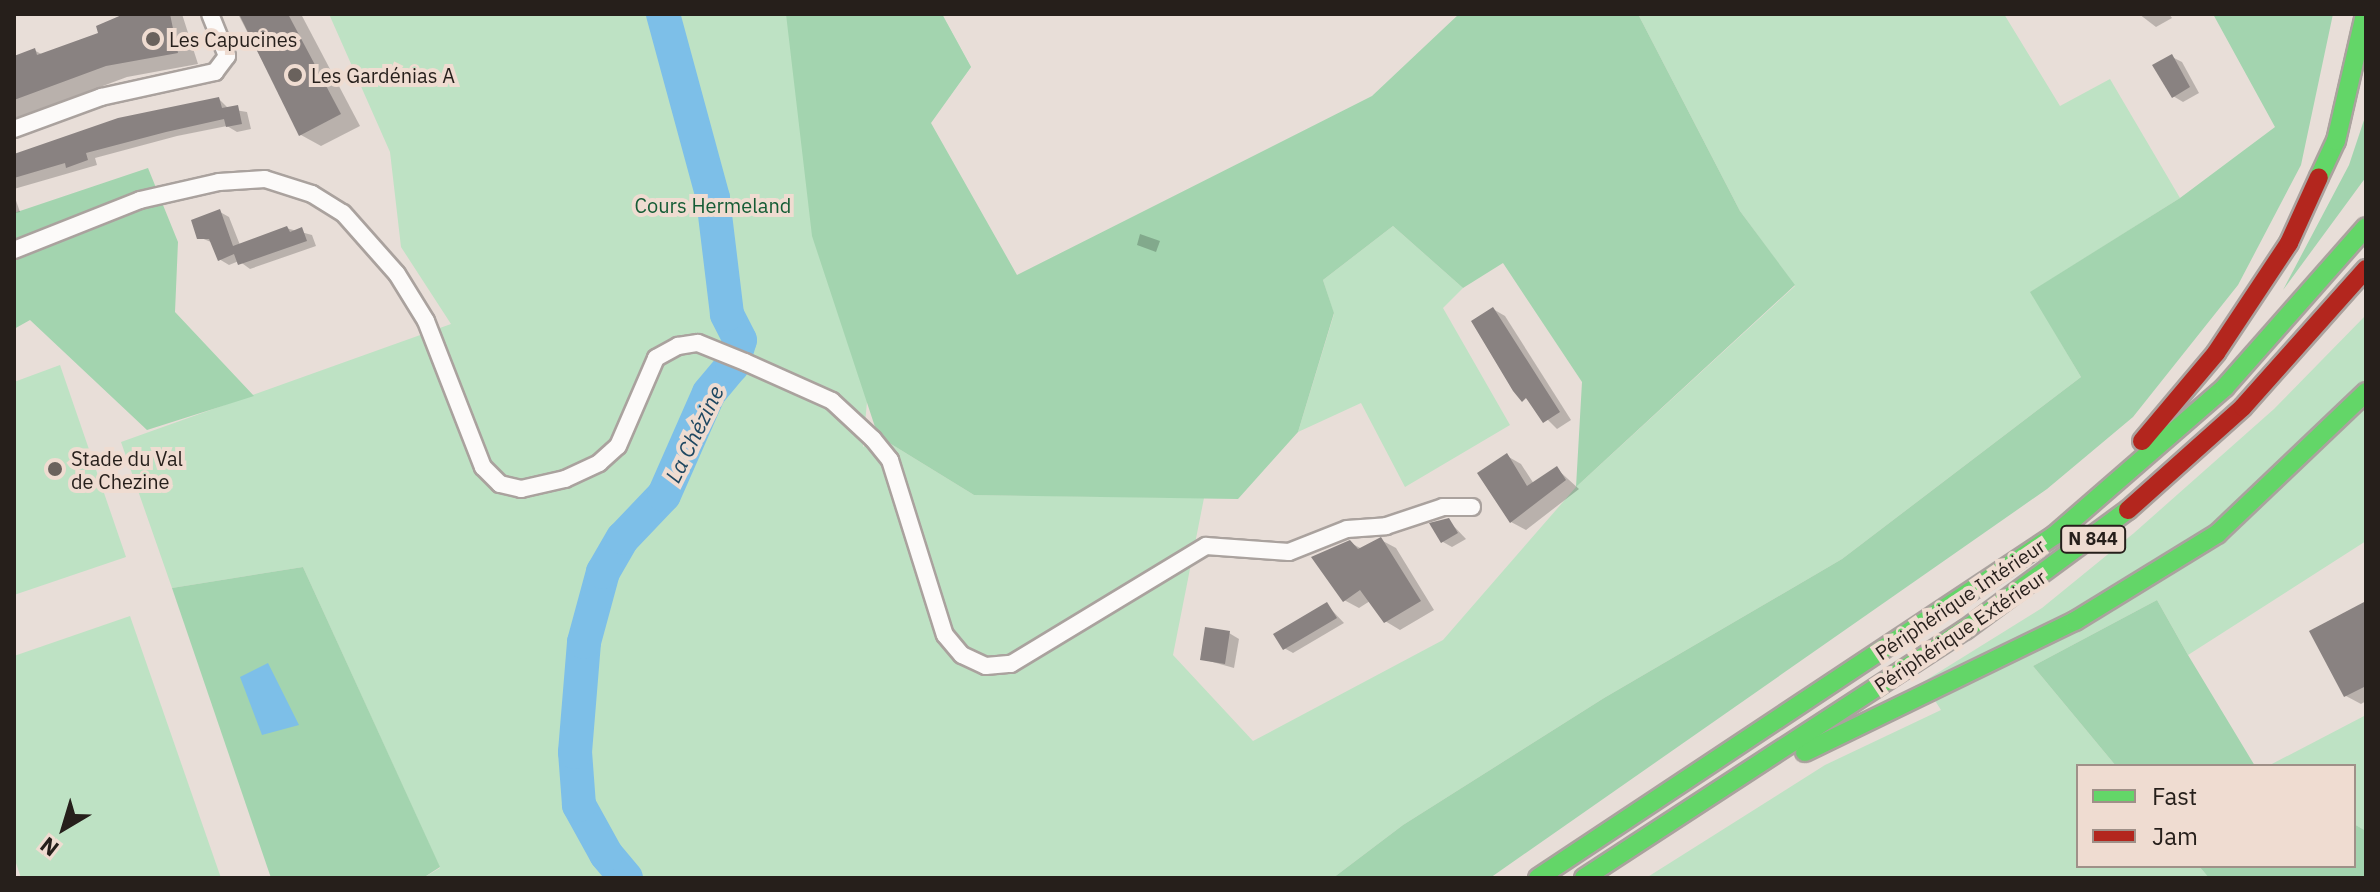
<!DOCTYPE html>
<meta charset="utf-8">
<style>
body{margin:0}
#map{position:relative;width:2380px;height:892px;overflow:hidden;background:#e8ded8;font-family:"IBM Plex Sans",sans-serif}
div>[style]{position:absolute}
[style*='--x']{left:calc(var(--x)*1px);top:calc(var(--y)*1px);width:calc(var(--w)*1px);rotate:calc(var(--a)*1deg)}
.green>*{inset:0;background:#bee2c4}
.forest>*{inset:0;background:#a3d4af}
.water>*{inset:0;background:#7dbfe8}
.shadow>*{inset:0;background:#0003}
.river>*{height:34px;margin:-17px;padding:0 17px;transform-origin:17px;border-radius:17px;background:#7dbfe8}
.building>*{inset:0;background:#898281}
.roads{filter:drop-shadow(2px 0 #aaa29e) drop-shadow(-2px 0 #aaa29e) drop-shadow(0 2px #aaa29e) drop-shadow(0 -2px #aaa29e)}
.street>*{height:16px;margin:-8px;padding:0 8px;transform-origin:8px;border-radius:8px;background:#fcfaf9}
.fast>*{height:18px;margin:-9px;padding:0 9px;transform-origin:9px;border-radius:9px;background:#63d668}
.jam>*{height:18px;margin:-9px;padding:0 9px;transform-origin:9px;border-radius:9px;background:#b3261e}
.dots>*{width:22px;height:22px;translate:-50% -50%;box-sizing:border-box;border:4px solid #efdcd1;border-radius:50%}
span{translate:-50% -50%;white-space:nowrap;text-align:center;line-height:1.15;-webkit-text-stroke:8px #efdcd1;paint-order:stroke}
.shield-label span{padding:2px 6px;background:#efdcd1;border:2px solid;border-radius:6px;-webkit-text-stroke-width:0}
.shield-label{font-size:18px;color:#261f1b;font-weight:700}
.poi-label{font-size:20px;color:#261f1b}
.left{translate:0 -50%;text-align:left}
.park-label{font-size:20px;color:#155c35}
.street-label{font-size:20px;color:#261f1b}
.water-label{font-size:22px;color:#1e4761;font-style:italic}
.frame{position:absolute;inset:0;border:16px solid #261f1b;pointer-events:none}
.legend{position:absolute;left:2076px;top:764px;width:280px;height:104px;box-sizing:border-box;background:#efdcd1;border:2px solid #9f9088;margin:0;padding:10px 14px;list-style:none;font-size:24px;color:#261f1b}
.legend li{display:flex;align-items:center;gap:16px;height:40px}
.legend b{width:40px;border:2px solid #9f9088}
.north{position:absolute;left:24px;top:788px;width:80px;height:80px;-webkit-text-stroke:6px #efdcd1;paint-order:stroke;rotate:218deg;font-size:22px;font-weight:700;line-height:32px;text-align:center;color:#261f1b}
.north::after{content:'';display:block;margin:auto;width:28px;height:36px;background:#261f1b;clip-path:polygon(50% 0,100% 100%,50% 72%,0 100%)}
</style>
<div id="map">
<div class="green">
<div style="clip-path:polygon(329px 14px,942px 14px,971px 67px,930px 123px,871px 356px,863px 447px,878px 436px,974px 495px,1204px 498px,1173px 655px,1253px 741px,1443px 640px,1576px 487px,1795px 286px,1740px 211px,1638px 14px,2004px 14px,2060px 106px,2110px 79px,2180px 198px,2031px 292px,2081px 377px,1842px 559px,1604px 698px,1403px 825px,1333px 878px,423px 878px,440px 868px,303px 567px,172px 588px,121px 442px,451px 324px,401px 247px,390px 152px)"></div>
<div style="clip-path:polygon(1393px 226px,1463px 288px,1443px 308px,1510px 425px,1405px 487px,1361px 403px,1298px 432px,1334px 314px,1323px 280px)"></div>
<div style="clip-path:polygon(2366px 315px,2366px 541px,2188px 655px,2157px 600px,2033px 666px,2116px 766px,2078px 766px,2078px 866px,2199px 866px,2209px 878px,1646px 878px,1825px 765px,1941px 710px,1923px 682px,2042px 608px,2134px 533px,2274px 409px)"></div>
<div style="clip-path:polygon(60px 365px,126px 557px,14px 595px,14px 382px)"></div>
<div style="clip-path:polygon(130px 616px,221px 878px,21px 878px,14px 857px,14px 656px)"></div>
<div style="clip-path:polygon(2366px 715px,2366px 831px,2354px 824px,2354px 766px,2268px 766px)"></div>
</div>
<div class="forest">
<div style="clip-path:polygon(786px 14px,942px 14px,971px 67px,931px 123px,1017px 275px,1372px 96px,1459px 14px,1638px 14px,1740px 211px,1795px 285px,1576px 487px,1582px 382px,1503px 263px,1463px 288px,1393px 226px,1323px 280px,1334px 313px,1298px 432px,1238px 499px,974px 495px,878px 436px,812px 236px)"></div>
<div style="clip-path:polygon(2213px 14px,2333px 14px,2301px 165px,2238px 285px,2133px 417px,2047px 489px,1490px 878px,1333px 878px,1403px 825px,1604px 698px,1842px 559px,2081px 377px,2030px 292px,2180px 198px,2275px 127px)"></div>
<div style="clip-path:polygon(2366px 114px,2366px 177px,2283px 290px,2349px 165px)"></div>
<div style="clip-path:polygon(148px 168px,178px 242px,175px 312px,254px 396px,147px 430px,30px 320px,14px 329px,14px 213px)"></div>
<div style="clip-path:polygon(303px 567px,440px 867px,423px 878px,271px 878px,172px 588px)"></div>
<div style="clip-path:polygon(2157px 600px,2188px 655px,2255px 766px,2116px 766px,2033px 666px)"></div>
<div style="clip-path:polygon(2354px 824px,2366px 831px,2366px 878px,2209px 878px,2199px 866px,2354px 866px)"></div>
</div>
<div class="water">
<div style="clip-path:polygon(268px 663px,299px 725px,262px 735px,240px 677px)"></div>
</div>
<div class="shadow">
<div style="clip-path:polygon(124px 14px,182px 14px,198px 64px,127px 77px,14px 119px,14px 58px,34px 50px,43px 55px,101px 34px)"></div>
<div style="clip-path:polygon(238px 14px,301px 14px,360px 126px,321px 146px,301px 135px)"></div>
<div style="clip-path:polygon(2139px 14px,2169px 14px,2172px 18px,2156px 27px)"></div>
<div style="clip-path:polygon(2172px 57px,2182px 62px,2199px 93px,2183px 102px,2173px 96px)"></div>
<div style="clip-path:polygon(219px 99px,229px 109px,247px 112px,251px 129px,237px 132px,227px 126px,177px 136px,95px 158px,97px 165px,14px 189px,14px 157px)"></div>
<div style="clip-path:polygon(14px 195px,20px 212px,14px 213px)"></div>
<div style="clip-path:polygon(220px 212px,229px 217px,240px 245px,286px 228px,312px 235px,316px 246px,250px 269px,239px 261px,229px 265px,219px 259px,213px 243px,199px 237px)"></div>
<div style="clip-path:polygon(1140px 234px,1160px 241px,1156px 252px,1137px 245px)"></div>
<div style="clip-path:polygon(1493px 309px,1505px 316px,1571px 420px,1557px 429px,1516px 388px)"></div>
<div style="clip-path:polygon(1507px 456px,1521px 464px,1534px 484px,1557px 469px,1579px 489px,1526px 530px,1511px 522px,1480px 473px)"></div>
<div style="clip-path:polygon(1448px 520px,1466px 539px,1452px 547px,1443px 542px)"></div>
<div style="clip-path:polygon(1381px 540px,1396px 548px,1434px 610px,1400px 630px,1385px 621px,1370px 601px,1359px 608px,1344px 600px,1349px 542px,1362px 549px)"></div>
<div style="clip-path:polygon(2366px 603px,2366px 701px,2361px 704px,2346px 696px)"></div>
<div style="clip-path:polygon(1327px 605px,1344px 623px,1293px 653px,1284px 648px)"></div>
<div style="clip-path:polygon(1229px 633px,1239px 639px,1234px 668px,1202px 659px)"></div>
</div>
<div class="river">
<div style="--x:626;--y:878;--w:31;--a:-130"></div>
<div style="--x:606;--y:854;--w:56;--a:-118.9"></div>
<div style="--x:579;--y:805;--w:53;--a:-94.3"></div>
<div style="--x:575;--y:752;--w:110;--a:-85.3"></div>
<div style="--x:584;--y:642;--w:73;--a:-74.8"></div>
<div style="--x:603;--y:572;--w:39;--a:-60"></div>
<div style="--x:623;--y:538;--w:59;--a:-46.4"></div>
<div style="--x:664;--y:495;--w:111;--a:-66.2"></div>
<div style="--x:709;--y:393;--w:35;--a:-50"></div>
<div style="--x:732;--y:366;--w:27;--a:-73"></div>
<div style="--x:740;--y:340;--w:29;--a:-117"></div>
<div style="--x:727;--y:314;--w:117;--a:-96.9"></div>
<div style="--x:713;--y:198;--w:191;--a:-105.2"></div>
</div>
<div class="building">
<div style="clip-path:polygon(124px 14px,170px 14px,178px 53px,106px 66px,14px 100px,14px 56px,35px 48px,37px 55px,98px 33px,96px 26px)"></div>
<div style="clip-path:polygon(239px 14px,288px 14px,341px 114px,299px 136px)"></div>
<div style="clip-path:polygon(2172px 54px,2190px 87px,2172px 98px,2152px 65px)"></div>
<div style="clip-path:polygon(219px 97px,222px 108px,238px 105px,242px 124px,226px 127px,224px 119px,166px 132px,86px 153px,88px 160px,66px 168px,65px 163px,14px 178px,14px 154px,118px 118px)"></div>
<div style="clip-path:polygon(220px 209px,233px 246px,287px 226px,290px 232px,302px 227px,307px 241px,238px 265px,234px 254px,218px 261px,209px 239px,197px 239px,191px 220px)"></div>
<div style="clip-path:polygon(1493px 307px,1560px 412px,1543px 423px,1526px 398px,1522px 402px,1513px 391px,1471px 321px)"></div>
<div style="clip-path:polygon(1507px 453px,1527px 486px,1557px 466px,1566px 480px,1510px 523px,1477px 473px)"></div>
<div style="clip-path:polygon(1449px 518px,1458px 533px,1441px 543px,1429px 523px)"></div>
<div style="clip-path:polygon(1381px 537px,1421px 601px,1384px 623px,1360px 590px,1343px 602px,1311px 557px,1350px 540px,1358px 549px)"></div>
<div style="clip-path:polygon(2366px 601px,2366px 686px,2344px 697px,2309px 631px)"></div>
<div style="clip-path:polygon(1327px 602px,1337px 618px,1283px 650px,1273px 634px)"></div>
<div style="clip-path:polygon(1205px 627px,1230px 631px,1225px 664px,1200px 660px)"></div>
</div>
<div class="roads">
<div class="street">
<div style="--x:14;--y:129;--w:93;--a:-20.2"></div>
<div style="--x:101;--y:97;--w:117;--a:-12.4"></div>
<div style="--x:215;--y:72;--w:20;--a:-53"></div>
<div style="--x:227;--y:56;--w:45;--a:-112"></div>
<div style="--x:14;--y:250;--w:136;--a:-21.6"></div>
<div style="--x:140;--y:200;--w:81;--a:-12.8"></div>
<div style="--x:219;--y:182;--w:46;--a:-3.7"></div>
<div style="--x:265;--y:179;--w:49;--a:17.7"></div>
<div style="--x:312;--y:194;--w:36;--a:32"></div>
<div style="--x:343;--y:213;--w:81;--a:48.5"></div>
<div style="--x:397;--y:274;--w:55;--a:58.3"></div>
<div style="--x:426;--y:321;--w:157;--a:68.7"></div>
<div style="--x:483;--y:467;--w:24;--a:45"></div>
<div style="--x:500;--y:484;--w:22;--a:13"></div>
<div style="--x:521;--y:489;--w:45;--a:-12.8"></div>
<div style="--x:565;--y:479;--w:38;--a:-25"></div>
<div style="--x:599;--y:463;--w:25;--a:-42"></div>
<div style="--x:618;--y:446;--w:96;--a:-66.6"></div>
<div style="--x:656;--y:358;--w:25;--a:-29"></div>
<div style="--x:678;--y:346;--w:20;--a:-9"></div>
<div style="--x:698;--y:343;--w:51;--a:22"></div>
<div style="--x:745;--y:362;--w:95;--a:24.1"></div>
<div style="--x:832;--y:401;--w:56;--a:42.8"></div>
<div style="--x:873;--y:439;--w:27;--a:51"></div>
<div style="--x:890;--y:460;--w:183;--a:72.6"></div>
<div style="--x:945;--y:635;--w:26;--a:50"></div>
<div style="--x:962;--y:655;--w:26;--a:25"></div>
<div style="--x:986;--y:666;--w:25;--a:-5"></div>
<div style="--x:1011;--y:664;--w:228;--a:-31.2"></div>
<div style="--x:1206;--y:546;--w:83;--a:4.1"></div>
<div style="--x:1289;--y:552;--w:62;--a:-21.6"></div>
<div style="--x:1347;--y:529;--w:39;--a:-4"></div>
<div style="--x:1386;--y:526;--w:60;--a:-18.4"></div>
<div style="--x:1443;--y:507;--w:29;--a:0"></div>
</div>
<div class="fast">
<div style="--x:2319;--y:177;--w:40;--a:-65"></div>
<div style="--x:2336;--y:141;--w:130;--a:-77.1"></div>
<div style="--x:1805;--y:752;--w:300;--a:-25.9"></div>
<div style="--x:2075;--y:621;--w:167;--a:-31.5"></div>
<div style="--x:2217;--y:534;--w:206;--a:-43.6"></div>
<div style="--x:1538;--y:878;--w:620;--a:-33.56"></div>
<div style="--x:2055;--y:535;--w:225;--a:-41"></div>
<div style="--x:2225;--y:387;--w:213;--a:-48.6"></div>
<div style="--x:1584;--y:878;--w:455;--a:-33.1"></div>
<div style="--x:1965;--y:630;--w:202;--a:-36.4"></div>
</div>
<div class="jam">
<div style="--x:2142;--y:441;--w:115;--a:-49.9"></div>
<div style="--x:2216;--y:353;--w:132;--a:-56.4"></div>
<div style="--x:2289;--y:243;--w:72;--a:-65.6"></div>
<div style="--x:2128;--y:510;--w:154;--a:-41.8"></div>
<div style="--x:2243;--y:407;--w:185;--a:-48.3"></div>
</div>
</div>
<div class="dots">
<div style="left:153px;top:39px;background:#6a625d"></div>
<div style="left:295px;top:75px;background:#6a625d"></div>
<div style="left:55px;top:469px;background:#6a625d"></div>
</div>
<div class="shield-label">
<span style="left:2093px;top:539px">N 844</span>
</div>
<div class="poi-label">
<span class="left" style="left:169px;top:39px">Les Capucines</span>
<span class="left" style="left:311px;top:75px">Les Gardénias A</span>
<span class="left" style="left:71px;top:470px">Stade du Val<br>de Chezine</span>
</div>
<div class="park-label">
<span style="left:713px;top:205px">Cours Hermeland</span>
</div>
<div class="street-label">
<span style="left:1960px;top:599px;rotate:-34deg">Périphérique Intérieur</span>
<span style="left:1960px;top:631px;rotate:-34deg">Périphérique Extérieur</span>
</div>
<div class="water-label">
<span style="left:694px;top:434px;rotate:-64deg">La Chézine</span>
</div>
<div class="frame"></div>
<ul class="legend">
<li><b style="height:10px;background:#63d668"></b>Fast</li>
<li><b style="height:10px;background:#b3261e"></b>Jam</li>
</ul>
<div class="north">N</div>
</div>
